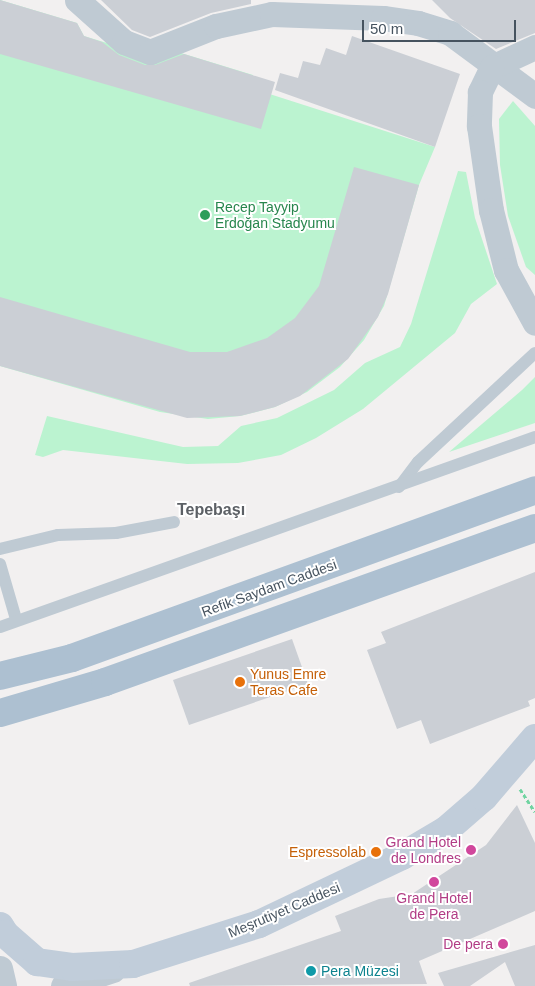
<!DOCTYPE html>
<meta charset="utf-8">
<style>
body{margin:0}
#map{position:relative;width:535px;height:986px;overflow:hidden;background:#f2f0f0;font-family:Helvetica,sans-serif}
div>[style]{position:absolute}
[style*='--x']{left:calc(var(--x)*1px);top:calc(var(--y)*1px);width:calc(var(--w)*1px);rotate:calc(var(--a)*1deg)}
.green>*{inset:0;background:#bbf3d0}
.building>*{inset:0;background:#cbcfd5}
.path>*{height:3px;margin-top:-1.5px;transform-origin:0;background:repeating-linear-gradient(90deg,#70d4a1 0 4px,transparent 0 6.5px)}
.lane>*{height:12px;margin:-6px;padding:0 6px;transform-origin:6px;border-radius:6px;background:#bfcad3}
.street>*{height:25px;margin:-12.5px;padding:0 12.5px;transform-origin:12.5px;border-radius:12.5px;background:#bfcad3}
.secondary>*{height:28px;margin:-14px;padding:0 14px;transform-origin:14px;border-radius:14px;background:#c1cdda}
.primary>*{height:28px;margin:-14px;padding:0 14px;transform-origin:14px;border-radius:14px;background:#adc0d1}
.dots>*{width:14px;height:14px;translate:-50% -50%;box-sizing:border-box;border:2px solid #fff;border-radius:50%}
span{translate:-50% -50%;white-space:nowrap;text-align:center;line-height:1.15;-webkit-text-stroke:4px #fff;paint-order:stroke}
.leisure-label{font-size:14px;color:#27864d}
.left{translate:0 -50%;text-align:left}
.street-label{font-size:14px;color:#46535f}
.food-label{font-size:14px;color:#c56008}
.right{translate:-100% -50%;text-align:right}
.hotel-label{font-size:14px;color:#b23c85}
.culture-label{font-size:14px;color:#0d838f}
.quarter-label{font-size:16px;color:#5c6065;font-weight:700}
.scale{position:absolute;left:362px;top:20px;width:154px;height:22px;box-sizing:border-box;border:2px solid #46535f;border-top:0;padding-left:6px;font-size:15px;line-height:18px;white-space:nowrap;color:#46535f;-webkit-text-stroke:4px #fff;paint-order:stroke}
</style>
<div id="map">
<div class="green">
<div style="clip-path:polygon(0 0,77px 23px,84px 36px,156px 58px,168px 49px,253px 75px,251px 88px,435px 147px,419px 185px,384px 306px,364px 340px,340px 367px,307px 392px,275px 407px,240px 416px,208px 419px,160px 412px,0 366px)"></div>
<div style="clip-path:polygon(513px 101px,535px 126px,535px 275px,526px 267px,508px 216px,500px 165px,499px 119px)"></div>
<div style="clip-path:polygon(458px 171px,466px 172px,475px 218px,497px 284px,471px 304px,455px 333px,363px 409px,316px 438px,281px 455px,238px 463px,187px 464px,63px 450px,43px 457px,35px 455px,47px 416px,183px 447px,218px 446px,241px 426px,277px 418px,334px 390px,365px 363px,400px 347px,411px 324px)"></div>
<div style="clip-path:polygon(535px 377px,535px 423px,449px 452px,522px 390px)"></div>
</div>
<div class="building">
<div style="clip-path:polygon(0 0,77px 23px,84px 36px,102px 42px,119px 55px,145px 65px,155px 65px,184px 54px,275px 82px,261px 129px,0 54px)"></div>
<div style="clip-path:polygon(101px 0,251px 0,251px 4px,211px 13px,150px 37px,132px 30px)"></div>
<div style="clip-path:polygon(432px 0,535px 0,535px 33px,496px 49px,450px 18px)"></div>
<div style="clip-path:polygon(352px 36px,460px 74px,435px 147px,275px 90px,280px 73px,298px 78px,303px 61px,320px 65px,326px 48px,346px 55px)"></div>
<div style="clip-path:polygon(354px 167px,419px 185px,388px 294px,378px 317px,348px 359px,300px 396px,275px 407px,240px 416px,187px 418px,0 366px,0 297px,190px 352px,227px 352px,267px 338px,295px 318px,319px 286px)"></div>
<div style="clip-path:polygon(535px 572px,535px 698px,528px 701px,530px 706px,430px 744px,421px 720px,397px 729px,367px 650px,386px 643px,381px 632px)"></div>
<div style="clip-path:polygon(292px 639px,308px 684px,189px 725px,173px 680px)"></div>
<div style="clip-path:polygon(517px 805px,535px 843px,535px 911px,419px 961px,427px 984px,190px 986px,189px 983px,341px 931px,335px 916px,379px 899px,412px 894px,486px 845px)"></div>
<div style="clip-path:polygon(535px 945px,535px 986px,515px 986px,505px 962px,470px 986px,444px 986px,438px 973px)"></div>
</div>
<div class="path">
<div style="--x:520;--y:789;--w:27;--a:57"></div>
</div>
<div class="lane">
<div style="--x:399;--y:487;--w:31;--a:-53"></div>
<div style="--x:418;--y:462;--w:160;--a:-43"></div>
<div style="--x:0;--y:549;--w:60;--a:-13.6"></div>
<div style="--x:58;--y:535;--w:58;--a:-2"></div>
<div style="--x:116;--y:533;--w:59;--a:-10.7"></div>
<div style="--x:0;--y:564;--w:57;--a:73.8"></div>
<div style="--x:0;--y:627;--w:568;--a:-19.55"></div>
</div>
<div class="street">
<div style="--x:77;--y:0;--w:63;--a:41.8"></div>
<div style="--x:124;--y:42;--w:28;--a:21"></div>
<div style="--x:150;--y:52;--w:71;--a:-21.5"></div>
<div style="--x:216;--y:26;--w:57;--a:-12.1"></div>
<div style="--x:272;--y:14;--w:111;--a:2.1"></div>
<div style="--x:383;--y:18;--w:35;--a:8"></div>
<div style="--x:418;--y:23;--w:34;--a:17"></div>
<div style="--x:450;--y:33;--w:106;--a:36.5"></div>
<div style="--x:535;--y:47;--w:47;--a:155.1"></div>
<div style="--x:492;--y:67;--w:28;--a:116"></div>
<div style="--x:480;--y:92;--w:34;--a:92"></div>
<div style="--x:479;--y:126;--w:85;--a:81.9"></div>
<div style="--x:491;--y:210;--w:62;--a:76"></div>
<div style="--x:506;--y:270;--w:60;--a:61.3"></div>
<div style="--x:0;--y:968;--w:18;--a:77"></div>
<div style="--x:63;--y:986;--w:52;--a:-17.7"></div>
</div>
<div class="secondary">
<div style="--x:0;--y:926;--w:9;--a:58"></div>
<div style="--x:5;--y:934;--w:43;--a:41.2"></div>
<div style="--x:37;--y:962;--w:35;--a:8"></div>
<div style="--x:72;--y:967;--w:61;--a:-2.8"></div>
<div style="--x:133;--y:964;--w:132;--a:-17.6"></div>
<div style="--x:259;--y:924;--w:158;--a:-25.4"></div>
<div style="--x:402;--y:856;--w:51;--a:-30.6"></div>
<div style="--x:446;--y:830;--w:50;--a:-41"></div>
<div style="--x:484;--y:797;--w:78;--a:-49.2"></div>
</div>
<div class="primary">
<div style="--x:0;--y:676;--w:74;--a:-14"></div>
<div style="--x:72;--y:658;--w:493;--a:-19.9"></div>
<div style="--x:0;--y:713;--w:109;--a:-16.4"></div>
<div style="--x:105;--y:682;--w:457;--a:-19.7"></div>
</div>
<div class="dots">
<div style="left:205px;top:215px;background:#2e9e5b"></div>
<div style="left:240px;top:682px;background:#e8710a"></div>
<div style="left:471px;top:850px;background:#d1479c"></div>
<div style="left:376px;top:852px;background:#e8710a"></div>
<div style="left:434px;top:882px;background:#d1479c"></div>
<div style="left:503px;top:944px;background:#d1479c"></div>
<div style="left:311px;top:971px;background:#0f9aa8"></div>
</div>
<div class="leisure-label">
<span class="left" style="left:215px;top:215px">Recep Tayyip<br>Erdoğan Stadyumu</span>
</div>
<div class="street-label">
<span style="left:269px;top:588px;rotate:-20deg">Refik Saydam Caddesi</span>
<span style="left:284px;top:910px;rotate:-23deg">Meşrutiyet Caddesi</span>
</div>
<div class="food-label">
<span class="left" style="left:250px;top:682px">Yunus Emre<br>Teras Cafe</span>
<span class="right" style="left:366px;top:852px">Espressolab</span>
</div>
<div class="hotel-label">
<span class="right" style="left:461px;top:850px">Grand Hotel<br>de Londres</span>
<span style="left:434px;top:906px">Grand Hotel<br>de Pera</span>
<span class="right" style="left:493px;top:944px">De pera</span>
</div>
<div class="culture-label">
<span class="left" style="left:321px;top:971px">Pera Müzesi</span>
</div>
<div class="quarter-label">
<span style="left:211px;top:510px">Tepebaşı</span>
</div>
<div class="scale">50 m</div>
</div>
